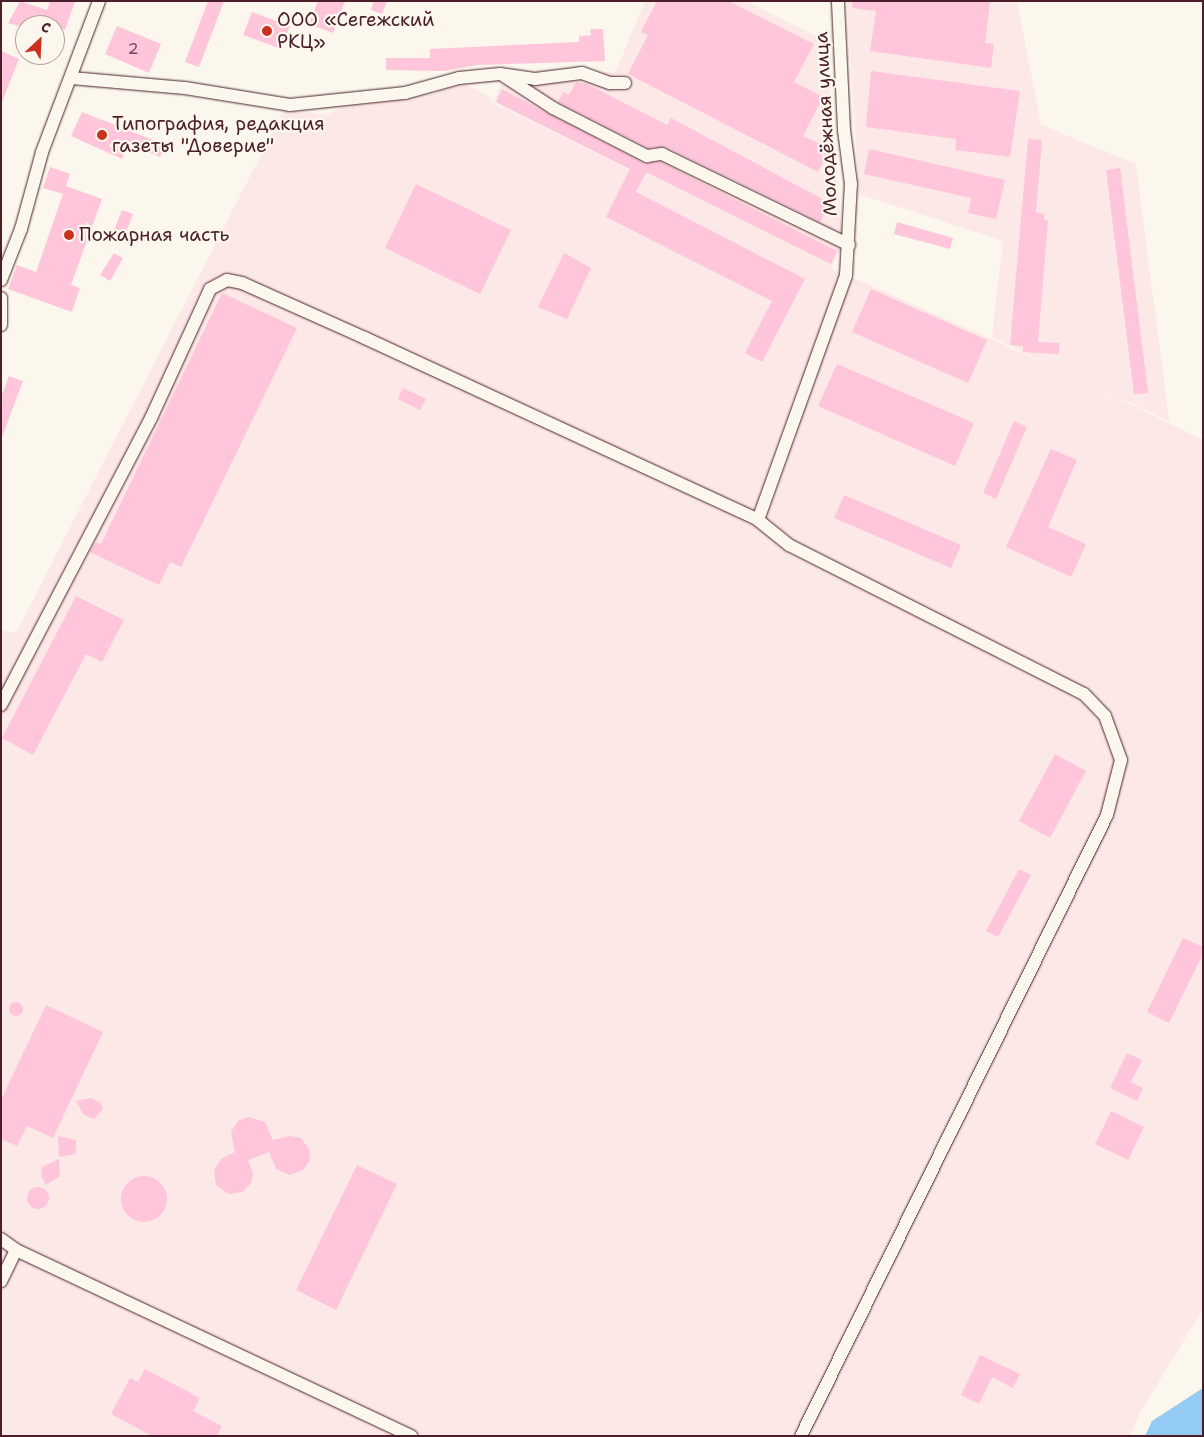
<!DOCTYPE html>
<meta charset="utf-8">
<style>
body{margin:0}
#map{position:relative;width:1204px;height:1437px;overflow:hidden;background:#fbf7ec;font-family:"Shantell Sans",sans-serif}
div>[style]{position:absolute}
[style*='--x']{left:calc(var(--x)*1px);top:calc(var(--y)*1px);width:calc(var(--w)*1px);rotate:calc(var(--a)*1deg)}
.built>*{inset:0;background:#fce8e7}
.water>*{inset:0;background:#94cbf2}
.building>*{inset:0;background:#fec5db}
.round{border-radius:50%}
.roads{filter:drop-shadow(0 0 1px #4a1f2b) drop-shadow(0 0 1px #4a1f2b)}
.minor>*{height:12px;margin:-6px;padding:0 6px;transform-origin:6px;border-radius:6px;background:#fbf7ec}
.dots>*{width:14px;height:14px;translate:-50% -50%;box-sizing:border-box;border:2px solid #fbf7ec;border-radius:50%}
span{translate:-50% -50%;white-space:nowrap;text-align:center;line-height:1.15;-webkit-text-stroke:4.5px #fbf7ec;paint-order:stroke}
.number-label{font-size:16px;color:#774857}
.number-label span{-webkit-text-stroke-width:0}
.poi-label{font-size:19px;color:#4a1f2b}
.left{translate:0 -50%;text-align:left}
.street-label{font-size:19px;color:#4a1f2b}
.frame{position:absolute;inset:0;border:2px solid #4a1f2b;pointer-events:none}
.north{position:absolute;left:15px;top:15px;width:50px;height:50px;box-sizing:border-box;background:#fbf7ec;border:1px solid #b4a19f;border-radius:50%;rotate:25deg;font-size:14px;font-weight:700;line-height:20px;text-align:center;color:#4a1f2b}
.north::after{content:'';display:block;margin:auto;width:18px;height:22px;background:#c8321e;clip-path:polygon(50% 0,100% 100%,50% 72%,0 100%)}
</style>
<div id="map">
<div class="built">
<i style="clip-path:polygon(645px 1px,746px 1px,825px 41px,843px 243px,831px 268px,1054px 367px,992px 337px,1003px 241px,859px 194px,847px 1px,1017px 1px,1041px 125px,1136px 164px,1169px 421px,1081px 380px,1203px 440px,1203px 1309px,1141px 1411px,1130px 1436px,1px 1436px,1px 630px,16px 633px,284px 110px,328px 115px,340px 107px,431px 94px,464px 83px,492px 98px,491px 102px,682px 196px,493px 102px,501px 84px,616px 71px)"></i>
</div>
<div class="water">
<i style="clip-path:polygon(1203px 1388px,1203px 1436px,1145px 1436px,1152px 1421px)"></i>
</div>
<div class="building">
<i style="clip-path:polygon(20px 1px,47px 10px,50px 1px,75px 1px,65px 30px,55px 25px,25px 25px,25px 28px,8px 23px)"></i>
<i style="clip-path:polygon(208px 1px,224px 1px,199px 67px,185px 62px)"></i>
<i style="clip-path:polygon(318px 1px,345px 1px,333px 33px,309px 24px)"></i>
<i style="clip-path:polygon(374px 1px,387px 1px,382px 14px,371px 10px)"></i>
<i style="clip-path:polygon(657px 1px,728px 1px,814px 44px,794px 82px,823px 97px,803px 136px,830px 149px,818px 172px,628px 74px,648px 35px,641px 32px)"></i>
<i style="clip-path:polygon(853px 1px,990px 1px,985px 43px,994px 44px,991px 68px,870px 51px,876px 11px,852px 8px)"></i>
<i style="clip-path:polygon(252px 12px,290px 26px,281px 49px,243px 35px)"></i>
<i style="clip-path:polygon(117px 26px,161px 44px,149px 73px,105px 54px)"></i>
<i style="clip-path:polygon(590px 29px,603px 29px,605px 61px,477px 65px,444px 71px,386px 70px,386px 58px,430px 58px,430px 49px,579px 42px,579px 36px,591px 35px)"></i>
<i style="clip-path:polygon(1px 51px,19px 59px,2px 102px,1px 101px)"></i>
<i style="clip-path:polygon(871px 71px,1020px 91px,1010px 157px,955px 150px,956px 139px,866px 127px)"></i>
<i style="clip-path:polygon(576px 82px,587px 84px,667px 125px,671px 118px,830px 203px,820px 222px,666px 147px,648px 148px,558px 102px,563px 92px,569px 95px)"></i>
<i style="clip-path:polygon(502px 89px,643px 163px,661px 162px,837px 251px,831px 264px,646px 172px,636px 192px,805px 279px,762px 362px,745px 353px,772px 301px,606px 217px,630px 169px,496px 102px)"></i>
<i style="clip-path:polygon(82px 112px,166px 145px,160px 157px,129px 143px,122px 159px,71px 136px)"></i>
<i style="clip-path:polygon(1028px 139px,1042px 140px,1036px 212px,1044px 214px,1044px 220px,1048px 221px,1038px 342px,1059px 343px,1059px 354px,1023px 352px,1023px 346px,1010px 345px)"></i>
<i style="clip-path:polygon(869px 149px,1005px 180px,996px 219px,968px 213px,971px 198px,864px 174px)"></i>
<i style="clip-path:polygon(50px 167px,70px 174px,66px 186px,102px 199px,71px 285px,80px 288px,72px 312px,8px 289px,17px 265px,36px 272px,63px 194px,43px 188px)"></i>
<i style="clip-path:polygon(1120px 168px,1148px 393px,1134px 394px,1106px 170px)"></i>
<i style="clip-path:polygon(416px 184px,511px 230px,480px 294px,385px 248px)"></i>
<i style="clip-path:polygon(122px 210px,133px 214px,125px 235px,114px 230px)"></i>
<i style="clip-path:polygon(897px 222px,953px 238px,950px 249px,894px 234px)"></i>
<i style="clip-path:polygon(114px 253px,123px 258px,110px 281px,100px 275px)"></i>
<i style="clip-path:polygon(564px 253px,591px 268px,567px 319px,538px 307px)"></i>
<i style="clip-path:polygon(871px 289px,987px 340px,968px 383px,852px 332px)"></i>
<i style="clip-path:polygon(222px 293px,297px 328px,181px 567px,170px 562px,159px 585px,90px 552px,96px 542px,101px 544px)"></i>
<i style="clip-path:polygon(837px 364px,974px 423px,955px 466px,818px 406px)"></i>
<i style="clip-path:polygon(9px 376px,23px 381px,2px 437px,1px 397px)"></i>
<i style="clip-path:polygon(403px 388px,426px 399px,420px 410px,398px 399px)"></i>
<i style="clip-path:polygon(1014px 421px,1027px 427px,996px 499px,983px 493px)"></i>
<i style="clip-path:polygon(1051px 449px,1077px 460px,1048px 527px,1086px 544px,1071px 577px,1006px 547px)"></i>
<i style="clip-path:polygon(844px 495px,961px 545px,951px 568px,834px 518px)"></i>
<i style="clip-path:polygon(76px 596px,124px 620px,102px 662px,86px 654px,33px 755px,2px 738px)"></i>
<i style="clip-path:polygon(1055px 754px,1086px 771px,1050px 838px,1019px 821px)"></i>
<i style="clip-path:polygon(1019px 869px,1031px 875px,998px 937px,986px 931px)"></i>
<i style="clip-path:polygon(1183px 938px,1203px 947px,1203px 954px,1169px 1023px,1147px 1012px)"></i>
<i class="round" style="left:9px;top:1002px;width:14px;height:14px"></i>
<i style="clip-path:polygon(46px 1005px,103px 1032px,53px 1138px,27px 1126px,17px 1146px,1px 1139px,1px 1100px)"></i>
<i style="clip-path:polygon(1127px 1053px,1142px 1060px,1131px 1082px,1143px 1088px,1137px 1101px,1110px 1088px)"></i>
<i style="clip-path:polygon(91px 1098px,100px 1102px,103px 1109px,94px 1119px,84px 1115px,76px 1101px)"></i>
<i style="clip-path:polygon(1111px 1111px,1144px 1127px,1128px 1160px,1095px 1144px)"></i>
<i style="clip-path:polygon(248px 1117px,265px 1122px,273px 1140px,290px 1136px,301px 1138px,309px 1149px,310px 1160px,303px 1170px,290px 1175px,276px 1169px,269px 1152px,248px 1160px,253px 1173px,251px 1183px,242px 1192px,229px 1194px,216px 1185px,214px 1170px,221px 1159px,235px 1152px,231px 1132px,238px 1121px)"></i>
<i style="clip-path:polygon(58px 1136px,76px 1140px,76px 1154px,59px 1157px)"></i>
<i style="clip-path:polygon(59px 1159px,60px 1176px,46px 1185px,41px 1176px,42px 1167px)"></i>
<i style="clip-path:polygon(357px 1165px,397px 1184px,336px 1310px,296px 1290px)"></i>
<i class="round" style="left:121px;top:1176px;width:46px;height:46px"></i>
<i class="round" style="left:27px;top:1187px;width:22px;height:22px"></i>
<i style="clip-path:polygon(980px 1355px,1020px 1374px,1013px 1388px,992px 1377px,979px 1404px,961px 1395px)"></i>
<i style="clip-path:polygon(145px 1369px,200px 1398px,193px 1411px,222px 1426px,217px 1436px,152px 1436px,111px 1414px,130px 1378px,138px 1382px)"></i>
</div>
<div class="roads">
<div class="minor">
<i style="--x:504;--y:76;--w:59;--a:33.1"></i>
<i style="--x:553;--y:108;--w:106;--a:27.1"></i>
<i style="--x:647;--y:156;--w:15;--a:-8"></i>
<i style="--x:662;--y:154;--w:208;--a:25.9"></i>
<i style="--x:71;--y:78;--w:114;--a:5"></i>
<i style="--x:185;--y:88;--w:106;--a:9.2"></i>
<i style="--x:290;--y:105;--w:116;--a:-6"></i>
<i style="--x:405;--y:93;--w:56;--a:-15.5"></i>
<i style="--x:459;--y:78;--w:41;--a:-5.6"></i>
<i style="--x:500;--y:74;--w:35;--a:8"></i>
<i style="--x:535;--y:79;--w:47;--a:-7.3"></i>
<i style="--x:582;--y:73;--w:30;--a:20"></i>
<i style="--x:610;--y:83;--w:15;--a:0"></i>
<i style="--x:1;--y:280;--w:55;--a:-68.6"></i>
<i style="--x:21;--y:229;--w:80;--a:-74.7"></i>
<i style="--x:42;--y:152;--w:161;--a:-69.3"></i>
<i style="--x:1;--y:298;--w:27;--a:90"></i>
<i style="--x:758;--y:520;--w:260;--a:-70.2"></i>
<i style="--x:846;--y:275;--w:91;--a:-86.9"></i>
<i style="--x:851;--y:184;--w:54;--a:-97.4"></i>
<i style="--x:844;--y:130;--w:129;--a:-92.7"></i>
<i style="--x:1;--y:705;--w:324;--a:-62.4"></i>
<i style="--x:151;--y:418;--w:142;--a:-65.4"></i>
<i style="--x:210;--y:289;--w:19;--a:-28"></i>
<i style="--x:227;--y:280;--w:15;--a:11"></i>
<i style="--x:242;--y:283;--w:135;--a:24.1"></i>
<i style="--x:365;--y:338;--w:433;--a:24.8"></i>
<i style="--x:758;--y:520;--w:40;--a:39"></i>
<i style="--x:789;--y:545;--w:330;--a:26.8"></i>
<i style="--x:1084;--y:694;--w:30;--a:46"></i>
<i style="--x:1105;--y:716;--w:47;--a:70"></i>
<i style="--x:1121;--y:760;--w:57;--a:104.3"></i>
<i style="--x:1107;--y:815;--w:692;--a:116.23"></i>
<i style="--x:1;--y:1239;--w:19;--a:36"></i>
<i style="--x:16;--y:1250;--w:437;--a:25.2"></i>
<i style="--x:1;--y:1281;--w:34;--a:-64"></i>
</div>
</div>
<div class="dots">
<i style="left:267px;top:31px;background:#c8321e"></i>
<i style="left:102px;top:135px;background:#c8321e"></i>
<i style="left:69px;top:235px;background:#c8321e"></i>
</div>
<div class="number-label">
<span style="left:133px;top:49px">2</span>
</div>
<div class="poi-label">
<span class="left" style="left:277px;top:31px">ООО «Сегежский<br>РКЦ»</span>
<span class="left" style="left:112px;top:135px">Типография, редакция<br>газеты "Доверие"</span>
<span class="left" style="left:79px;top:235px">Пожарная часть</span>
</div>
<div class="street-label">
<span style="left:826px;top:124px;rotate:-93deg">Молодёжная улица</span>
</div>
<div class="frame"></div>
<div class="north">С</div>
</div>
